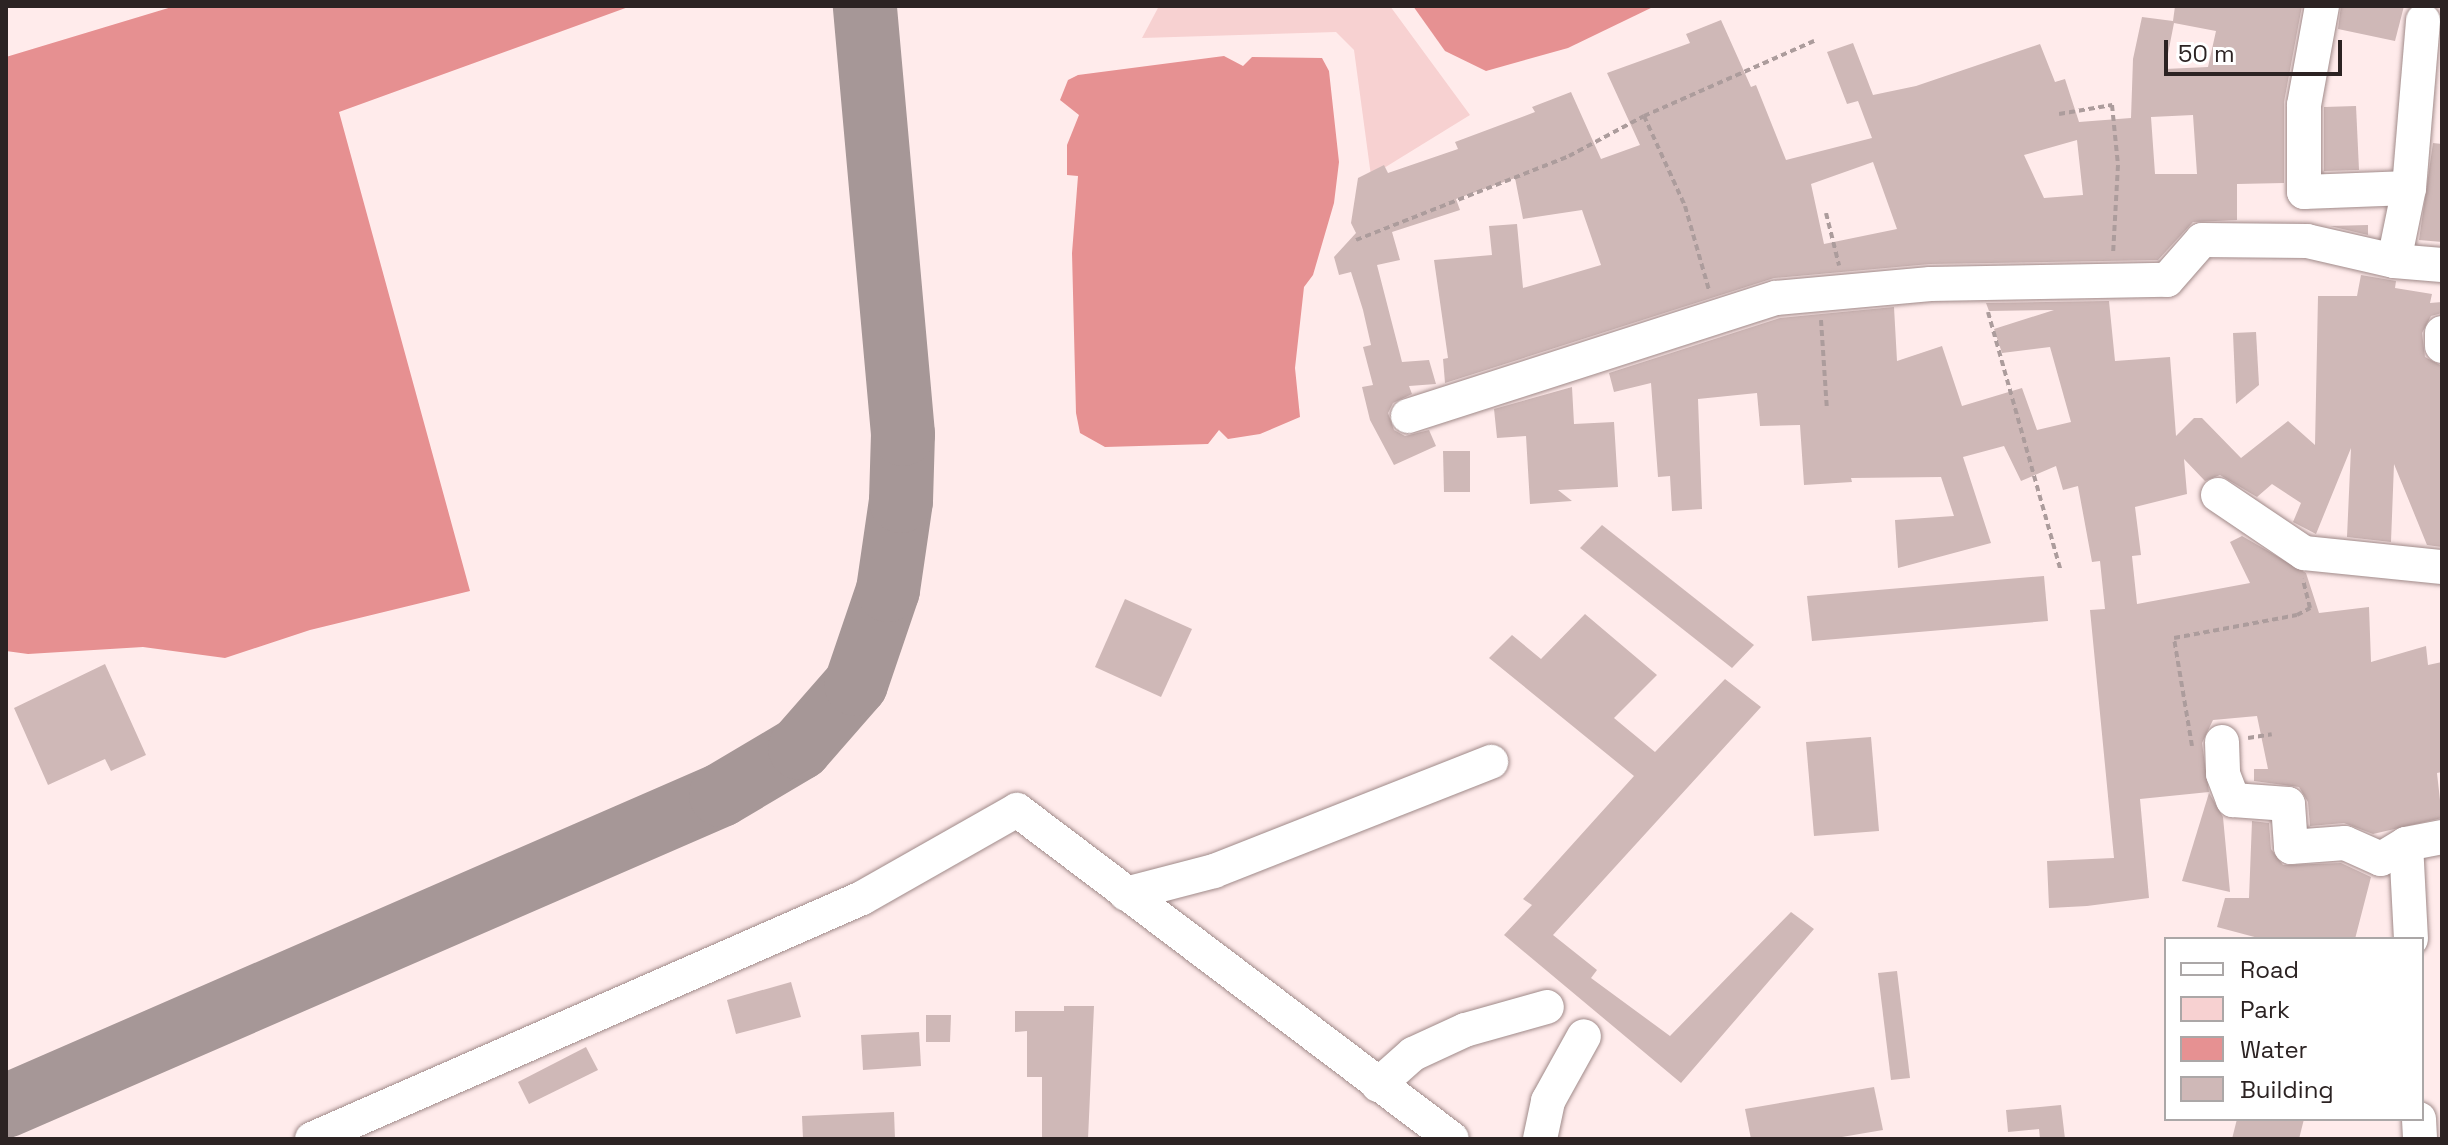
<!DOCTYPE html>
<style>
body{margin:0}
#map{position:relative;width:2448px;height:1145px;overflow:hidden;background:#ffebeb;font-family:"Space Grotesk",sans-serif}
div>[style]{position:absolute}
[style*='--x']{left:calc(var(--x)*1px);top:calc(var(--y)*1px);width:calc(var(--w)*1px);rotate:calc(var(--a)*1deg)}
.green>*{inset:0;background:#f7d1d1}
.forest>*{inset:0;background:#e69091}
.water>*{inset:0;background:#e69192}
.taxiway>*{height:64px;margin:-32px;padding:0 32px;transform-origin:32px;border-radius:32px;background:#a69797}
.building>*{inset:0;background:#cfb8b7}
.path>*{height:4px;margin-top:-2px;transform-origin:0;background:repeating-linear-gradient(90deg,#ac9c9c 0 6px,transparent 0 10px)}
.roads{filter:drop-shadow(0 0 2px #a08a89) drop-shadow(0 0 2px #a08a89)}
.minor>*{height:34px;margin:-17px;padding:0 17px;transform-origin:17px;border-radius:17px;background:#fff}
span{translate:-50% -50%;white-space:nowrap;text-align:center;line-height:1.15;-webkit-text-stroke:8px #fff;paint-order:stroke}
.frame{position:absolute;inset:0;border:8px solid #2c2323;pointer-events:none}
.legend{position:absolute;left:2164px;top:937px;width:260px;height:184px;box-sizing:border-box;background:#fff;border:2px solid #aba7a7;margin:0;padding:10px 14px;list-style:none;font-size:24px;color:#2c2323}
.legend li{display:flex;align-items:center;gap:16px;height:40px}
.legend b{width:40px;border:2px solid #aba7a7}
.scale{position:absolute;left:2164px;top:40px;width:178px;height:36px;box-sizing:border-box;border:4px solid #2c2323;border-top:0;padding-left:10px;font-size:24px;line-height:28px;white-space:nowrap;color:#2c2323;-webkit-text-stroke:6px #fff;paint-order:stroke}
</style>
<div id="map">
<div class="green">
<i style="clip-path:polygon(1159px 6px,1390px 6px,1470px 115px,1371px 176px,1354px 50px,1336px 32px,1142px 38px)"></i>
</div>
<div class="forest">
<i style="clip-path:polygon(175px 6px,631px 6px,339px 112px,470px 591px,310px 630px,225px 658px,143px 647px,28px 654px,6px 651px,6px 57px)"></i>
</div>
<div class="water">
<i style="clip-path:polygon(1413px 6px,1655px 6px,1568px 48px,1486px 71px,1445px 51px)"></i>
<i style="clip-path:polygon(1224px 56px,1243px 66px,1252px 57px,1322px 58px,1329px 71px,1339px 162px,1334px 203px,1313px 275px,1304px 287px,1295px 368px,1300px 417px,1260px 434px,1228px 439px,1219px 430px,1208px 444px,1105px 447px,1080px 433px,1076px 413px,1072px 253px,1078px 176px,1067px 175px,1067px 145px,1079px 115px,1060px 100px,1068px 80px,1078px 75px)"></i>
</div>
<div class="taxiway">
<i style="--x:6;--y:1106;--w:780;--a:-23.51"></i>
<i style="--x:721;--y:795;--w:92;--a:-30.7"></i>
<i style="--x:800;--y:748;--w:85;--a:-48.8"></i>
<i style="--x:856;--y:684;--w:99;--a:-71.2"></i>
<i style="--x:888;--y:590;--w:90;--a:-81.7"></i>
<i style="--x:901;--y:501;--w:67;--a:-88.3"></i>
<i style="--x:903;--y:434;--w:430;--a:-95.1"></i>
</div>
<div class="building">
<i style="clip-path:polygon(evenodd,2175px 6px,2302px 6px,2284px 102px,2284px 183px,2237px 184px,2237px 220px,2193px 222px,2158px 260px,1930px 264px,1774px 278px,1445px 383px,1443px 359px,1448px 358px,1434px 260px,1492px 255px,1489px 226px,1517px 224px,1523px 288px,1601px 265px,1582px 210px,1523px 219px,1515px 178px,1456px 199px,1460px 210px,1392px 232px,1400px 260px,1377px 265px,1402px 362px,1429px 360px,1436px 384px,1409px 386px,1412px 394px,1393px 403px,1388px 413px,1394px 430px,1405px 436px,1429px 430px,1436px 446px,1394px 465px,1370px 420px,1362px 387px,1373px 385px,1363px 347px,1371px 345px,1363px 310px,1351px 272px,1339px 275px,1334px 257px,1356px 233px,1351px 223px,1358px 178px,1384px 165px,1388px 173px,1458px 149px,1455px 142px,1535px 112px,1532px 107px,1571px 92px,1601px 159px,1640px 145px,1607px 73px,1690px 43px,1686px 34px,1721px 20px,1751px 87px,1756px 85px,1786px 160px,1872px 138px,1858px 101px,1847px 104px,1827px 52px,1853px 43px,1873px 95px,1916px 86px,2040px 44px,2055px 82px,2065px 79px,2079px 122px,2131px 118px,2133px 59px,2142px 17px,2173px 21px,2175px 6px,2174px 23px,2216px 31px,2208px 67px,2165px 69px,2174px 23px,2175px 6px,2193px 115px,2197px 174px,2155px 174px,2151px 117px,2193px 115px,2175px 6px,2077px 140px,2083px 195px,2044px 198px,2024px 155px,2077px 140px,2175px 6px,1873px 162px,1897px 229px,1824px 244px,1811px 184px,1873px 162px)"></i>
<i style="clip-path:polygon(2341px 6px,2404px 6px,2395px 41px,2338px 29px)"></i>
<i style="clip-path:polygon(2356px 106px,2359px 170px,2324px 171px,2324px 107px)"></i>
<i style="clip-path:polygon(2433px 143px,2442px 144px,2442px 242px,2419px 240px)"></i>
<i style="clip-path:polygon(2368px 225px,2368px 235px,2330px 226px)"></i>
<i style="clip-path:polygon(2361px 275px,2396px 281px,2395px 288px,2432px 294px,2430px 303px,2442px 302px,2442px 313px,2431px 316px,2422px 333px,2425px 357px,2442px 366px,2442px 547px,2427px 545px,2394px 464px,2391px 542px,2347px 537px,2351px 448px,2316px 534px,2293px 522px,2301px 503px,2272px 484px,2257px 497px,2220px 475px,2205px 481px,2184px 459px,2187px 494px,2135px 507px,2141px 555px,2132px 556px,2137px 604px,2250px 583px,2230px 542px,2242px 536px,2306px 573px,2319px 613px,2369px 607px,2371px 662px,2426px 646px,2428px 665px,2442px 662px,2442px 772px,2437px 773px,2442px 818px,2373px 834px,2344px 823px,2310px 826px,2308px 802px,2299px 787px,2254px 781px,2254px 769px,2268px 769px,2257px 716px,2213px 720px,2202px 743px,2209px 792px,2140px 799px,2149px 898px,2087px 906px,2049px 908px,2047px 861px,2114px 858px,2090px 610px,2105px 609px,2100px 561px,2092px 562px,2078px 486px,2063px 490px,2056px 466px,2021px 481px,2004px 446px,1963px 457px,1991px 543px,1898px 568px,1895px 520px,1954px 516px,1941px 477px,1851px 478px,1852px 482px,1804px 485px,1800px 425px,1760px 426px,1757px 393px,1698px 399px,1702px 509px,1672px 511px,1670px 476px,1658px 477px,1651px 383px,1614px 392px,1609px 373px,1780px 318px,1894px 307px,1897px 361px,1942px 346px,1962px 406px,2022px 388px,2037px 430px,2071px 422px,2050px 347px,2002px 353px,1994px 329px,2054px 310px,1989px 311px,1986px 303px,2109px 301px,2115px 361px,2170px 357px,2176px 436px,2194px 418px,2202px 418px,2241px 458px,2288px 421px,2315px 445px,2318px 296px,2357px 296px)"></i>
<i style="clip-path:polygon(2256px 332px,2259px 385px,2236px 404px,2233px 333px)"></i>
<i style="clip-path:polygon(1572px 387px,1574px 424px,1614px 422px,1618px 487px,1558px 490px,1572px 501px,1530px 504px,1526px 436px,1497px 438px,1494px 409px)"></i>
<i style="clip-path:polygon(1443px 451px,1470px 451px,1470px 492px,1444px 492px)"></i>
<i style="clip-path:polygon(1602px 525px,1754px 645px,1732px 668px,1580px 548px)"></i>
<i style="clip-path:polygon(2044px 576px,2048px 621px,1812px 641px,1807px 596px)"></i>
<i style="clip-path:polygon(1125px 599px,1192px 629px,1161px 697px,1095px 667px)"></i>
<i style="clip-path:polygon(1585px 614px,1657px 675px,1614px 718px,1655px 752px,1725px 679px,1761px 707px,1553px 935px,1597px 970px,1591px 978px,1670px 1036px,1791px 912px,1814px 929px,1681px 1083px,1504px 935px,1532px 905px,1523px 899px,1634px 776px,1489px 658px,1512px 635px,1541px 659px)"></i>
<i style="clip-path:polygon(105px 664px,146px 755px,111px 771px,105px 759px,48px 785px,14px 708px)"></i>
<i style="clip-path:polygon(1871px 737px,1879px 831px,1814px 836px,1806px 742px)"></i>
<i style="clip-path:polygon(2209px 793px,2223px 817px,2230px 892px,2182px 881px)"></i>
<i style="clip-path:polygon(2252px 821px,2269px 823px,2271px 849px,2283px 865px,2341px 863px,2371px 877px,2355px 939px,2262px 939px,2217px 927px,2225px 898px,2249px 898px)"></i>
<i style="clip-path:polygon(1897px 971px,1910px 1078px,1891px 1080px,1878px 973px)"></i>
<i style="clip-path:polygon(791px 982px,801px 1017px,736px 1034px,727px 1000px)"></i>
<i style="clip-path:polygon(1064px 1006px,1094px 1006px,1088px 1139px,1042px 1139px,1042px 1077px,1027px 1077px,1027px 1031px,1015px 1032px,1015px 1011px,1064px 1011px)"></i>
<i style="clip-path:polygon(926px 1015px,951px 1015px,950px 1042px,926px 1042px)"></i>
<i style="clip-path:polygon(919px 1032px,921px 1066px,863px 1070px,861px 1035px)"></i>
<i style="clip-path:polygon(586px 1047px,598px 1070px,529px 1104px,518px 1082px)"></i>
<i style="clip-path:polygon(1874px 1087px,1883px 1130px,1830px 1139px,1751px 1139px,1745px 1109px)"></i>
<i style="clip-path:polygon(2061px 1105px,2065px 1139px,2040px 1139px,2039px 1129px,2008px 1132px,2006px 1110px)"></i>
<i style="clip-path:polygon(894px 1112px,895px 1139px,803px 1139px,802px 1116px)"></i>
<i style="clip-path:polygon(2237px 1119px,2304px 1119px,2299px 1139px,2232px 1139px)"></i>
</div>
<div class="path">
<i style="--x:2059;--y:114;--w:54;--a:-9.6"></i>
<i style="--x:2112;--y:105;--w:60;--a:84.3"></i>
<i style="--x:2118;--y:165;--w:90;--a:93.2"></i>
<i style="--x:1644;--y:116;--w:99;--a:65.5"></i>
<i style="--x:1685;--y:206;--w:87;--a:74.1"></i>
<i style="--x:1826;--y:213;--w:54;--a:76"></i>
<i style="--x:1356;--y:240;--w:229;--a:-21.5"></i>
<i style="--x:1569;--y:156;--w:85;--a:-28.1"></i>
<i style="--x:1644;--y:116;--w:186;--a:-23.8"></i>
<i style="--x:1988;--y:312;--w:267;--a:74.3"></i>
<i style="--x:1821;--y:320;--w:90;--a:86.2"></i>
<i style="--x:2248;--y:738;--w:24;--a:-9"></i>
<i style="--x:2192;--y:746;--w:109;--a:-99.5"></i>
<i style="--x:2174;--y:638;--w:125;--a:-10.6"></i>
<i style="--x:2297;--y:615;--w:15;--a:-28"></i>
<i style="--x:2310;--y:608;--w:30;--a:-104"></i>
</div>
<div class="roads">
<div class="minor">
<i style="--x:2322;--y:6;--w:101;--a:100.3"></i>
<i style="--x:2304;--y:105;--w:87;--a:90"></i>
<i style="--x:2304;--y:192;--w:105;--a:-2.2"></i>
<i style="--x:2394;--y:261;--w:75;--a:-78.4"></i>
<i style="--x:2409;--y:188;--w:168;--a:-85.2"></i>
<i style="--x:2442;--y:333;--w:13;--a:90"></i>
<i style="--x:1408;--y:416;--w:386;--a:-17.8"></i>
<i style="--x:1776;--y:298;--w:155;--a:-5.2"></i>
<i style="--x:1930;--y:284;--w:237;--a:-1"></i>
<i style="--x:2167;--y:280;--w:53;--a:-48.8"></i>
<i style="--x:2202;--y:240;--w:105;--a:0.5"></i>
<i style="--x:2307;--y:241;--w:89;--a:12.9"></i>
<i style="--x:2394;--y:261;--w:48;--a:4.8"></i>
<i style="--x:2218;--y:495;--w:104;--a:34"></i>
<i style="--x:2304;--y:553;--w:139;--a:5.8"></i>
<i style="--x:2222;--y:742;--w:32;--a:88"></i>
<i style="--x:2223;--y:774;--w:28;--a:69"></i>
<i style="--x:2233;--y:800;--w:55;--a:4.2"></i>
<i style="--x:2288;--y:804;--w:43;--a:86"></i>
<i style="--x:2291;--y:847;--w:54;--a:-4.2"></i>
<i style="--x:2345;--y:843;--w:39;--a:24"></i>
<i style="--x:2381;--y:859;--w:29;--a:-31"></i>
<i style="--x:2406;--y:844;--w:37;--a:-11"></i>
<i style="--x:2406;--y:844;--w:95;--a:87"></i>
<i style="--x:1126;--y:894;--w:91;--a:-14.6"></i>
<i style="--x:1214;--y:871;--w:298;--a:-21.5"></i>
<i style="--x:1378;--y:1085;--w:47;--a:-41.5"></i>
<i style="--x:1413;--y:1054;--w:57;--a:-24.8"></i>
<i style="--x:1465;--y:1030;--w:85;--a:-15.7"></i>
<i style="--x:2419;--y:1119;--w:20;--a:87"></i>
<i style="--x:312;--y:1139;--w:600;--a:-23.66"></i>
<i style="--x:862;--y:898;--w:178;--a:-29.6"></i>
<i style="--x:1017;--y:810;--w:545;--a:37.1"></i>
<i style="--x:1540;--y:1139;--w:39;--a:-78"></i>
<i style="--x:1548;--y:1101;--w:74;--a:-61"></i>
</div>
</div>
<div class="frame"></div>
<ul class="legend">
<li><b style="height:10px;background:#fff"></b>Road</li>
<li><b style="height:22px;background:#f7d1d1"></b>Park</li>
<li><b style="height:22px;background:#e69192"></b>Water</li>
<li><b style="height:22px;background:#cfb8b7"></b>Building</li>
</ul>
<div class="scale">50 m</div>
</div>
